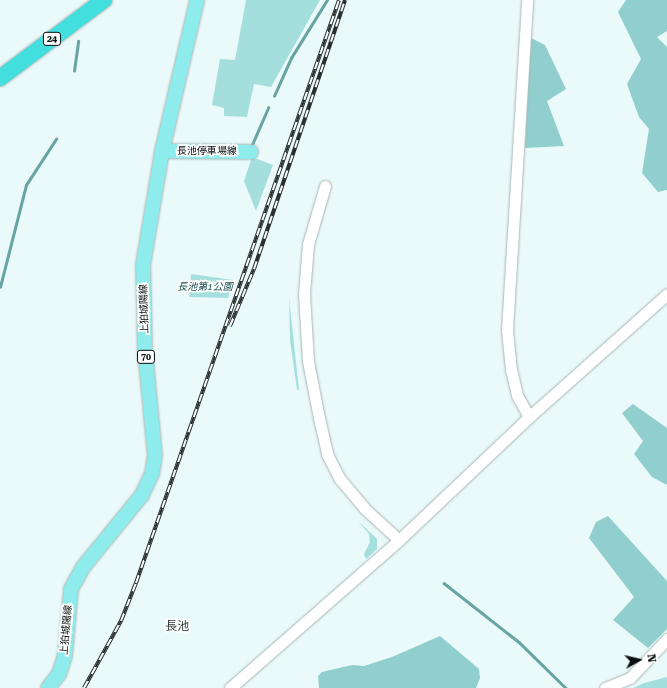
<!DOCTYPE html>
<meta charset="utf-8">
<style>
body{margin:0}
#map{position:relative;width:667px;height:688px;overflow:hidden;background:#eaf9f9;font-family:"Roboto Serif","Noto Sans JP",serif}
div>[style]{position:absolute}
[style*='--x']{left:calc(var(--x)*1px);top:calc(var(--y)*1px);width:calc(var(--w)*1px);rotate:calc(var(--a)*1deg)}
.green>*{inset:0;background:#a4dfde}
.forest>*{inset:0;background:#91cfce}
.stream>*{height:2.5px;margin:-1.25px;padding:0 1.25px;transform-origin:1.25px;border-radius:1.25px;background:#67a4a3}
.roads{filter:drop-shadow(0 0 1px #a7b6b5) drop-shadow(0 0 1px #a7b6b5)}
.minor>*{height:11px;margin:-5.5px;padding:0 5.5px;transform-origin:5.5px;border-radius:5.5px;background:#fff}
.major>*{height:14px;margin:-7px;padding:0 7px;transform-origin:7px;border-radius:7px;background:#8eecec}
.highway>*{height:16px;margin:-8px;padding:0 8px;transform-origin:8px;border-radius:8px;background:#43dfdf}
.rail>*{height:4px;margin-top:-2px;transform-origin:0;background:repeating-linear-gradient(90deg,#fff 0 8px,#2a3030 0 16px);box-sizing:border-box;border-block:1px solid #2a3030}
span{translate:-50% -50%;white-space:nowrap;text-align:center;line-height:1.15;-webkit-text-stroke:3.5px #fff;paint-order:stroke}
.shield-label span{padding:1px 3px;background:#fff;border:1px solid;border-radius:3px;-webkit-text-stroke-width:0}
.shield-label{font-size:9px;color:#080d0d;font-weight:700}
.street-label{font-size:10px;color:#080d0d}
.park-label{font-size:10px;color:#174d4d;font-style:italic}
.quarter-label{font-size:12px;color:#2a3636}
.north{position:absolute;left:619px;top:640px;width:40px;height:40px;-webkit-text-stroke:3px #fff;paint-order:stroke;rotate:82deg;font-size:11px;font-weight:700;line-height:16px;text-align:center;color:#080d0d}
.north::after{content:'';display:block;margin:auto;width:14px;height:18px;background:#080d0d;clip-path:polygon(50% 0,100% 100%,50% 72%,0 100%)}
</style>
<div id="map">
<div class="green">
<i style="clip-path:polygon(246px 0,320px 0,271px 87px,254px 84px,247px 117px,224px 116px,224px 108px,212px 105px,220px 59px,235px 60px)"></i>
<i style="clip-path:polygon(252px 157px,273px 165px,256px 211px,244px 181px)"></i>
<i style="clip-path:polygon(191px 274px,233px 280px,228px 298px,189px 297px)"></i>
<i style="clip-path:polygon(289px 298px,299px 390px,297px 390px,290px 340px)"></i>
<i style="clip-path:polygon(358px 521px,377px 539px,377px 549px,366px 559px,364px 554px,370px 542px,369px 534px)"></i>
<i style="clip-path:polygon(667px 677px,667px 688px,633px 688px,644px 683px)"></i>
</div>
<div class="forest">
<i style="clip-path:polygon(626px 0,667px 0,667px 31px,657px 37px,667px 47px,667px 190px,658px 192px,642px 173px,649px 129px,639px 117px,627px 84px,641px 59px,618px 12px)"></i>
<i style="clip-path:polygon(531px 38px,545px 45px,566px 89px,547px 101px,564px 146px,525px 148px)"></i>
<i style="clip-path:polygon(633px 404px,667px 428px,667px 485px,652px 477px,634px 454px,643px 441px,622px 413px)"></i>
<i style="clip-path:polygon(608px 516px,667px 581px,667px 629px,648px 648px,613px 620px,634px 597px,589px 538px,596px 522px)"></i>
<i style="clip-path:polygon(440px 636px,479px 669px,480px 678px,476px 688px,319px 688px,318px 676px,322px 672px,352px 665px,364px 666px,392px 657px)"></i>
</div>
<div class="stream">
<i style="--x:74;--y:71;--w:30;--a:-82"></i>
<i style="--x:274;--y:96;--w:42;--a:-65.9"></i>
<i style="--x:291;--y:58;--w:68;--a:-58.2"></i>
<i style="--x:251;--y:147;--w:43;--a:-66.4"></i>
<i style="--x:0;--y:287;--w:105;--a:-75.7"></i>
<i style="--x:26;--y:185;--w:55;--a:-56.9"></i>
<i style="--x:444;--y:583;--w:95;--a:38.2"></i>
<i style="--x:519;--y:642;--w:66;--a:44.4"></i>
</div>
<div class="roads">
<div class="minor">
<i style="--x:325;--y:186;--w:60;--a:106.3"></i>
<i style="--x:308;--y:244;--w:50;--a:94.6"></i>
<i style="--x:304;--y:294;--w:67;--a:86.6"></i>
<i style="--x:308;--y:361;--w:58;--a:79.1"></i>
<i style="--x:319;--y:418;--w:37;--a:77"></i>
<i style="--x:327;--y:454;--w:28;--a:63"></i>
<i style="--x:340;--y:479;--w:38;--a:50"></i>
<i style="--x:364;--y:508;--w:47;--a:42.4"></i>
<i style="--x:529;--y:417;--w:185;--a:-41.7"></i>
<i style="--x:230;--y:688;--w:225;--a:-41.2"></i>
<i style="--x:399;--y:540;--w:179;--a:-43.4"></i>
<i style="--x:529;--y:417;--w:25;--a:-119"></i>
<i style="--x:517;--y:395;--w:26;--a:-103"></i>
<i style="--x:511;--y:370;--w:40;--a:-95.7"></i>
<i style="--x:507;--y:330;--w:331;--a:-86.5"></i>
<i style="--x:605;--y:688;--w:27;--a:-22"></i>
<i style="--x:630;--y:678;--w:54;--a:-46.5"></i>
</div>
<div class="major">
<i style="--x:162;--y:151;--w:89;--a:0.6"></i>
<i style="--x:48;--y:688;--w:18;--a:-52"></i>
<i style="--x:59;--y:674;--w:20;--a:-72"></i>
<i style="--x:65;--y:655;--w:66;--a:-84.8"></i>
<i style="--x:71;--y:589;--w:26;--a:-61"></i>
<i style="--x:84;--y:566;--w:92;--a:-50.8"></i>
<i style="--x:142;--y:495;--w:23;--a:-65"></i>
<i style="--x:152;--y:474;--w:18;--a:-81"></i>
<i style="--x:155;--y:456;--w:106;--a:-95.4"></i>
<i style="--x:145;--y:350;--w:85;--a:-91.3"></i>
<i style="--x:143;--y:265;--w:116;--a:-80.5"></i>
<i style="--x:162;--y:151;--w:155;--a:-76.9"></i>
</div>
<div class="highway">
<i style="--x:0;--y:78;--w:130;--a:-36.9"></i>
</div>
</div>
<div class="rail">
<i style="--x:230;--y:326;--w:62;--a:-67.2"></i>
<i style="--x:254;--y:269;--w:284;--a:-71.3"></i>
<i style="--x:84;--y:688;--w:77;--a:-61.1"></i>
<i style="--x:121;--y:621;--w:41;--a:-68.5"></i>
<i style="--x:136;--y:583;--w:617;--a:-70.8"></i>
</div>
<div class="shield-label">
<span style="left:52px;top:39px">24</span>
<span style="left:146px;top:357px">70</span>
</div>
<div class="street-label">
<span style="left:207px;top:151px">長池停車場線</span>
<span style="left:144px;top:309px;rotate:-92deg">上狛城陽線</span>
<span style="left:66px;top:630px;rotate:-85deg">上狛城陽線</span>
</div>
<div class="park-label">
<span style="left:205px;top:287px">長池第1公園</span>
</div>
<div class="quarter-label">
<span style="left:177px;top:627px">長池</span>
</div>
<div class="north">N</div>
</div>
